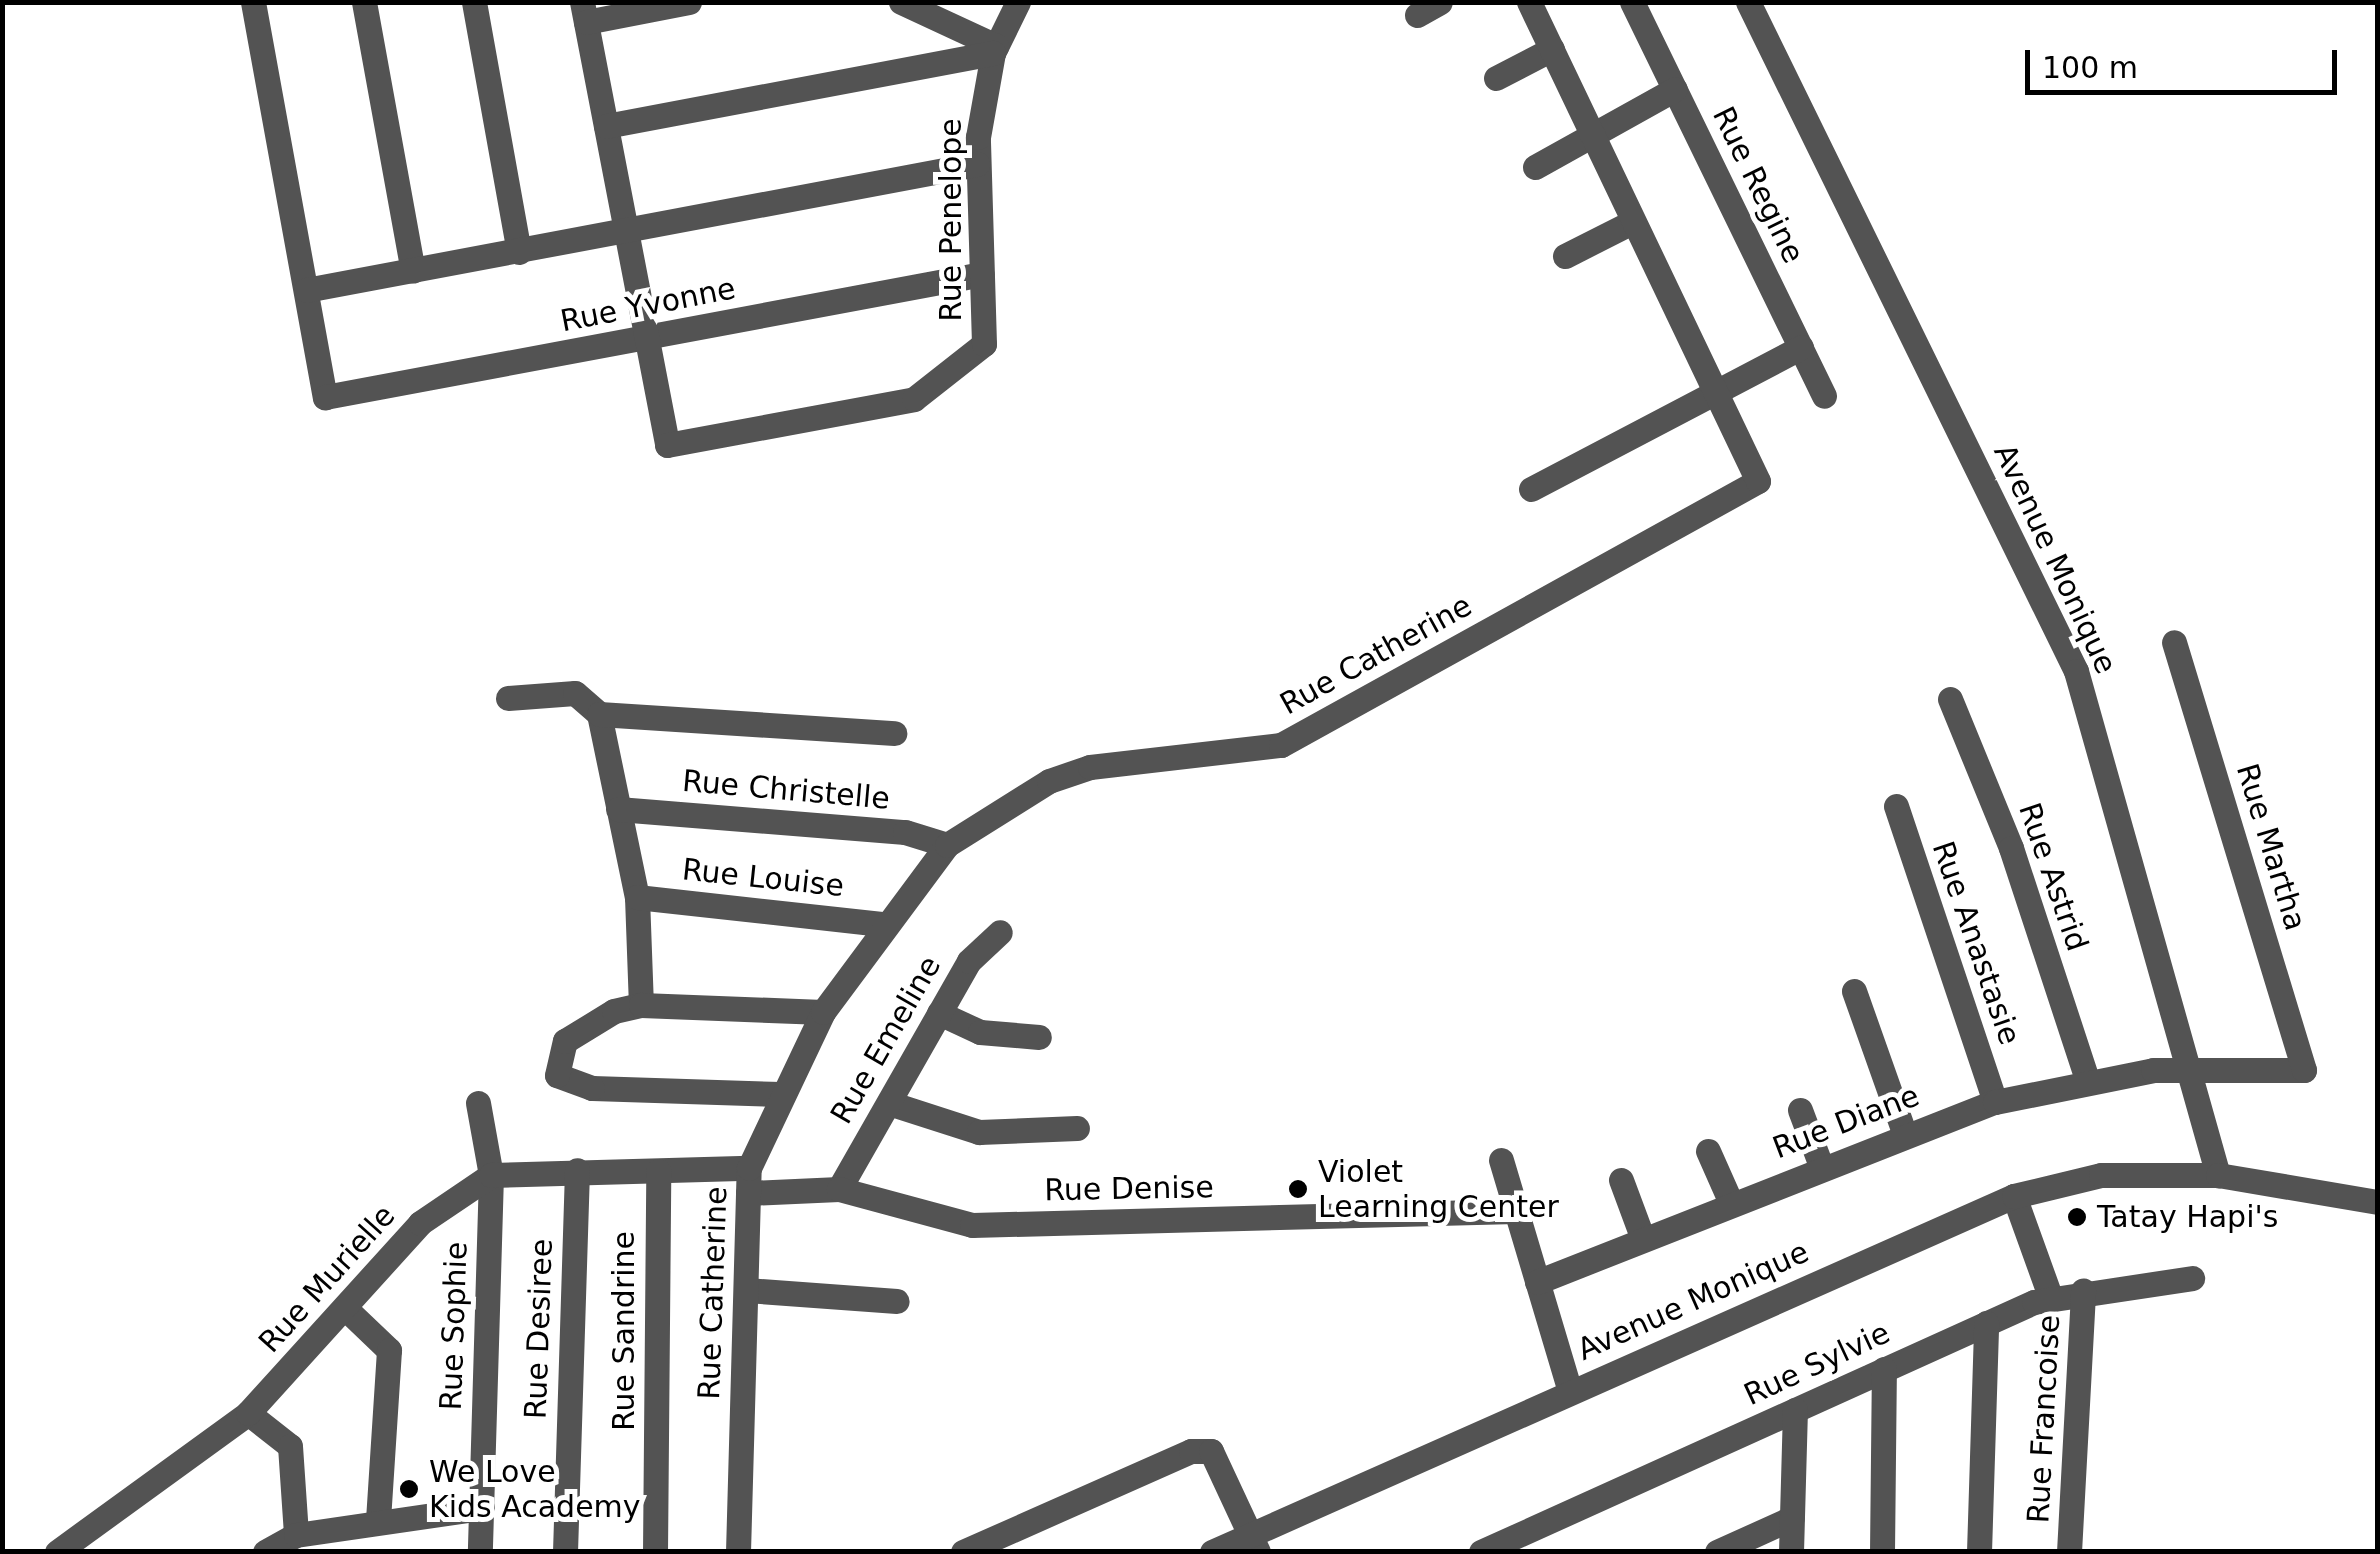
<!DOCTYPE html>
<style>
body{margin:0}
#map{position:relative;width:2380px;height:1554px;overflow:hidden;background:#fff;font-family:"DejaVu Sans",sans-serif}
div>[style]{position:absolute}
[style*='--x']{left:calc(var(--x)*1px);top:calc(var(--y)*1px);width:calc(var(--w)*1px);rotate:calc(var(--a)*1deg)}
.minor>*{height:25px;margin:-12.5px;padding:0 12.5px;transform-origin:12.5px;border-radius:12.5px;background:#535353}
.dots>*{width:28px;height:28px;translate:-50% -50%;box-sizing:border-box;border:5px solid #fff;border-radius:50%}
span{translate:-50% -50%;white-space:nowrap;text-align:center;line-height:1.15;-webkit-text-stroke:10px #fff;paint-order:stroke}
.street-label{font-size:30px;color:#000}
.poi-label{font-size:30px;color:#000}
.left{translate:0 -50%;text-align:left}
.frame{position:absolute;inset:0;border:5px solid #000;pointer-events:none}
.scale{position:absolute;left:2025px;top:50px;width:312px;height:45px;box-sizing:border-box;border:5px solid #000;border-top:0;padding-left:12px;font-size:30px;line-height:35px;white-space:nowrap;color:#000;-webkit-text-stroke:8px #fff;paint-order:stroke}
</style>
<div id="map">
<div class="minor">
<i style="--x:253;--y:2;--w:402;--a:79.7"></i>
<i style="--x:325;--y:397;--w:668;--a:-10.6"></i>
<i style="--x:364;--y:2;--w:273;--a:79.7"></i>
<i style="--x:474;--y:2;--w:254;--a:79.8"></i>
<i style="--x:582;--y:2;--w:451;--a:79.1"></i>
<i style="--x:667;--y:445;--w:251;--a:-10.5"></i>
<i style="--x:914;--y:399;--w:89;--a:-38.2"></i>
<i style="--x:984;--y:344;--w:207;--a:-91.7"></i>
<i style="--x:978;--y:137;--w:85;--a:-79.9"></i>
<i style="--x:993;--y:53;--w:57;--a:-63.9"></i>
<i style="--x:901;--y:2;--w:105;--a:24.9"></i>
<i style="--x:1632;--y:2;--w:438;--a:64"></i>
<i style="--x:1748;--y:2;--w:745;--a:63.88"></i>
<i style="--x:2076;--y:671;--w:524;--a:74.27"></i>
<i style="--x:1417;--y:15;--w:26;--a:-29"></i>
<i style="--x:586;--y:22;--w:105;--a:-11"></i>
<i style="--x:1496;--y:78;--w:63;--a:-27.4"></i>
<i style="--x:606;--y:126;--w:394;--a:-10.7"></i>
<i style="--x:1535;--y:167;--w:160;--a:-29.1"></i>
<i style="--x:1565;--y:256;--w:75;--a:-26.9"></i>
<i style="--x:306;--y:290;--w:683;--a:-10.64"></i>
<i style="--x:1531;--y:489;--w:305;--a:-27.7"></i>
<i style="--x:508;--y:698;--w:67;--a:-4.3"></i>
<i style="--x:575;--y:693;--w:32;--a:41"></i>
<i style="--x:1950;--y:699;--w:161;--a:67.7"></i>
<i style="--x:2011;--y:848;--w:243;--a:71.8"></i>
<i style="--x:599;--y:714;--w:187;--a:78.3"></i>
<i style="--x:637;--y:897;--w:108;--a:87.9"></i>
<i style="--x:599;--y:714;--w:296;--a:3.7"></i>
<i style="--x:1896;--y:806;--w:312;--a:71.5"></i>
<i style="--x:618;--y:809;--w:288;--a:4.6"></i>
<i style="--x:905;--y:832;--w:44;--a:17.2"></i>
<i style="--x:637;--y:897;--w:246;--a:6.3"></i>
<i style="--x:1854;--y:991;--w:150;--a:70.5"></i>
<i style="--x:939;--y:1013;--w:45;--a:24.9"></i>
<i style="--x:980;--y:1032;--w:59;--a:4.8"></i>
<i style="--x:780;--y:1094;--w:188;--a:-178.2"></i>
<i style="--x:592;--y:1088;--w:37;--a:-160"></i>
<i style="--x:557;--y:1075;--w:35;--a:-77"></i>
<i style="--x:565;--y:1041;--w:57;--a:-31.5"></i>
<i style="--x:614;--y:1011;--w:28;--a:-13"></i>
<i style="--x:641;--y:1005;--w:182;--a:2.2"></i>
<i style="--x:478;--y:1103;--w:73;--a:79.8"></i>
<i style="--x:491;--y:1175;--w:377;--a:91.7"></i>
<i style="--x:889;--y:1103;--w:95;--a:17.9"></i>
<i style="--x:979;--y:1132;--w:98;--a:-2.3"></i>
<i style="--x:1800;--y:1110;--w:60;--a:69.4"></i>
<i style="--x:1708;--y:1151;--w:57;--a:66.1"></i>
<i style="--x:1501;--y:1160;--w:242;--a:73.4"></i>
<i style="--x:1621;--y:1180;--w:63;--a:69.6"></i>
<i style="--x:839;--y:1189;--w:262;--a:-60.3"></i>
<i style="--x:969;--y:961;--w:42;--a:-43.1"></i>
<i style="--x:748;--y:1193;--w:91;--a:-2.5"></i>
<i style="--x:839;--y:1189;--w:138;--a:15.1"></i>
<i style="--x:972;--y:1225;--w:544;--a:-1.47"></i>
<i style="--x:2014;--y:1196;--w:106;--a:70.2"></i>
<i style="--x:1537;--y:1282;--w:492;--a:-21.5"></i>
<i style="--x:1995;--y:1102;--w:161;--a:-11.4"></i>
<i style="--x:2153;--y:1070;--w:151;--a:0"></i>
<i style="--x:2304;--y:1070;--w:447;--a:-106.9"></i>
<i style="--x:746;--y:1290;--w:151;--a:4.2"></i>
<i style="--x:345;--y:1308;--w:61;--a:43.7"></i>
<i style="--x:389;--y:1350;--w:172;--a:93.7"></i>
<i style="--x:248;--y:1413;--w:53;--a:38.2"></i>
<i style="--x:290;--y:1446;--w:89;--a:86.1"></i>
<i style="--x:57;--y:1552;--w:236;--a:-36"></i>
<i style="--x:248;--y:1413;--w:256;--a:-47.8"></i>
<i style="--x:420;--y:1223;--w:86;--a:-34.1"></i>
<i style="--x:491;--y:1175;--w:258;--a:-1.6"></i>
<i style="--x:265;--y:1552;--w:35;--a:-29"></i>
<i style="--x:296;--y:1535;--w:188;--a:-8.3"></i>
<i style="--x:565;--y:1552;--w:382;--a:-88.2"></i>
<i style="--x:655;--y:1552;--w:381;--a:-89.5"></i>
<i style="--x:738;--y:1552;--w:384;--a:-88.4"></i>
<i style="--x:749;--y:1168;--w:173;--a:-64.6"></i>
<i style="--x:823;--y:1012;--w:208;--a:-53.4"></i>
<i style="--x:947;--y:845;--w:120;--a:-32.1"></i>
<i style="--x:1049;--y:781;--w:43;--a:-18.9"></i>
<i style="--x:1090;--y:767;--w:192;--a:-6.6"></i>
<i style="--x:1281;--y:745;--w:545;--a:-28.96"></i>
<i style="--x:1758;--y:481;--w:531;--a:-115.55"></i>
<i style="--x:963;--y:1552;--w:249;--a:-23.9"></i>
<i style="--x:1191;--y:1451;--w:20;--a:0"></i>
<i style="--x:1211;--y:1451;--w:111;--a:65"></i>
<i style="--x:1212;--y:1552;--w:877;--a:-23.94"></i>
<i style="--x:2014;--y:1196;--w:89;--a:-13.6"></i>
<i style="--x:2101;--y:1175;--w:117;--a:0"></i>
<i style="--x:2218;--y:1175;--w:162;--a:9.6"></i>
<i style="--x:1481;--y:1552;--w:607;--a:-24.33"></i>
<i style="--x:2034;--y:1302;--w:160;--a:-8.6"></i>
<i style="--x:1717;--y:1552;--w:82;--a:-24.4"></i>
<i style="--x:1791;--y:1552;--w:142;--a:-88.4"></i>
<i style="--x:1882;--y:1552;--w:183;--a:-89.4"></i>
<i style="--x:1979;--y:1552;--w:229;--a:-88.2"></i>
<i style="--x:2069;--y:1552;--w:262;--a:-86.9"></i>
</div>
<div class="dots">
<i style="left:1298px;top:1189px;background:#000"></i>
<i style="left:2077px;top:1217px;background:#000"></i>
<i style="left:409px;top:1489px;background:#000"></i>
</div>
<div class="street-label">
<span style="left:1758px;top:185px;rotate:64deg">Rue Regine</span>
<span style="left:951px;top:220px;rotate:-90deg">Rue Penelope</span>
<span style="left:648px;top:305px;rotate:-11deg">Rue Yvonne</span>
<span style="left:2055px;top:559px;rotate:65deg">Avenue Monique</span>
<span style="left:1376px;top:655px;rotate:-29deg">Rue Catherine</span>
<span style="left:786px;top:790px;rotate:5deg">Rue Christelle</span>
<span style="left:2271px;top:847px;rotate:73deg">Rue Martha</span>
<span style="left:2053px;top:877px;rotate:71deg">Rue Astrid</span>
<span style="left:763px;top:878px;rotate:6deg">Rue Louise</span>
<span style="left:1976px;top:943px;rotate:71deg">Rue Anastasie</span>
<span style="left:886px;top:1040px;rotate:-60deg">Rue Emeline</span>
<span style="left:1846px;top:1122px;rotate:-21deg">Rue Diane</span>
<span style="left:1129px;top:1189px;rotate:-1deg">Rue Denise</span>
<span style="left:327px;top:1279px;rotate:-48deg">Rue Murielle</span>
<span style="left:713px;top:1293px;rotate:-88deg">Rue Catherine</span>
<span style="left:1693px;top:1301px;rotate:-24deg">Avenue Monique</span>
<span style="left:454px;top:1326px;rotate:-88deg">Rue Sophie</span>
<span style="left:539px;top:1329px;rotate:-88deg">Rue Desiree</span>
<span style="left:624px;top:1331px;rotate:-90deg">Rue Sandrine</span>
<span style="left:1817px;top:1364px;rotate:-25deg">Rue Sylvie</span>
<span style="left:2044px;top:1419px;rotate:-87deg">Rue Francoise</span>
</div>
<div class="poi-label">
<span class="left" style="left:1318px;top:1189px">Violet<br>Learning Center</span>
<span class="left" style="left:2097px;top:1217px">Tatay Hapi's</span>
<span class="left" style="left:429px;top:1489px">We Love<br>Kids Academy</span>
</div>
<div class="frame"></div>
<div class="scale">100 m</div>
</div>
